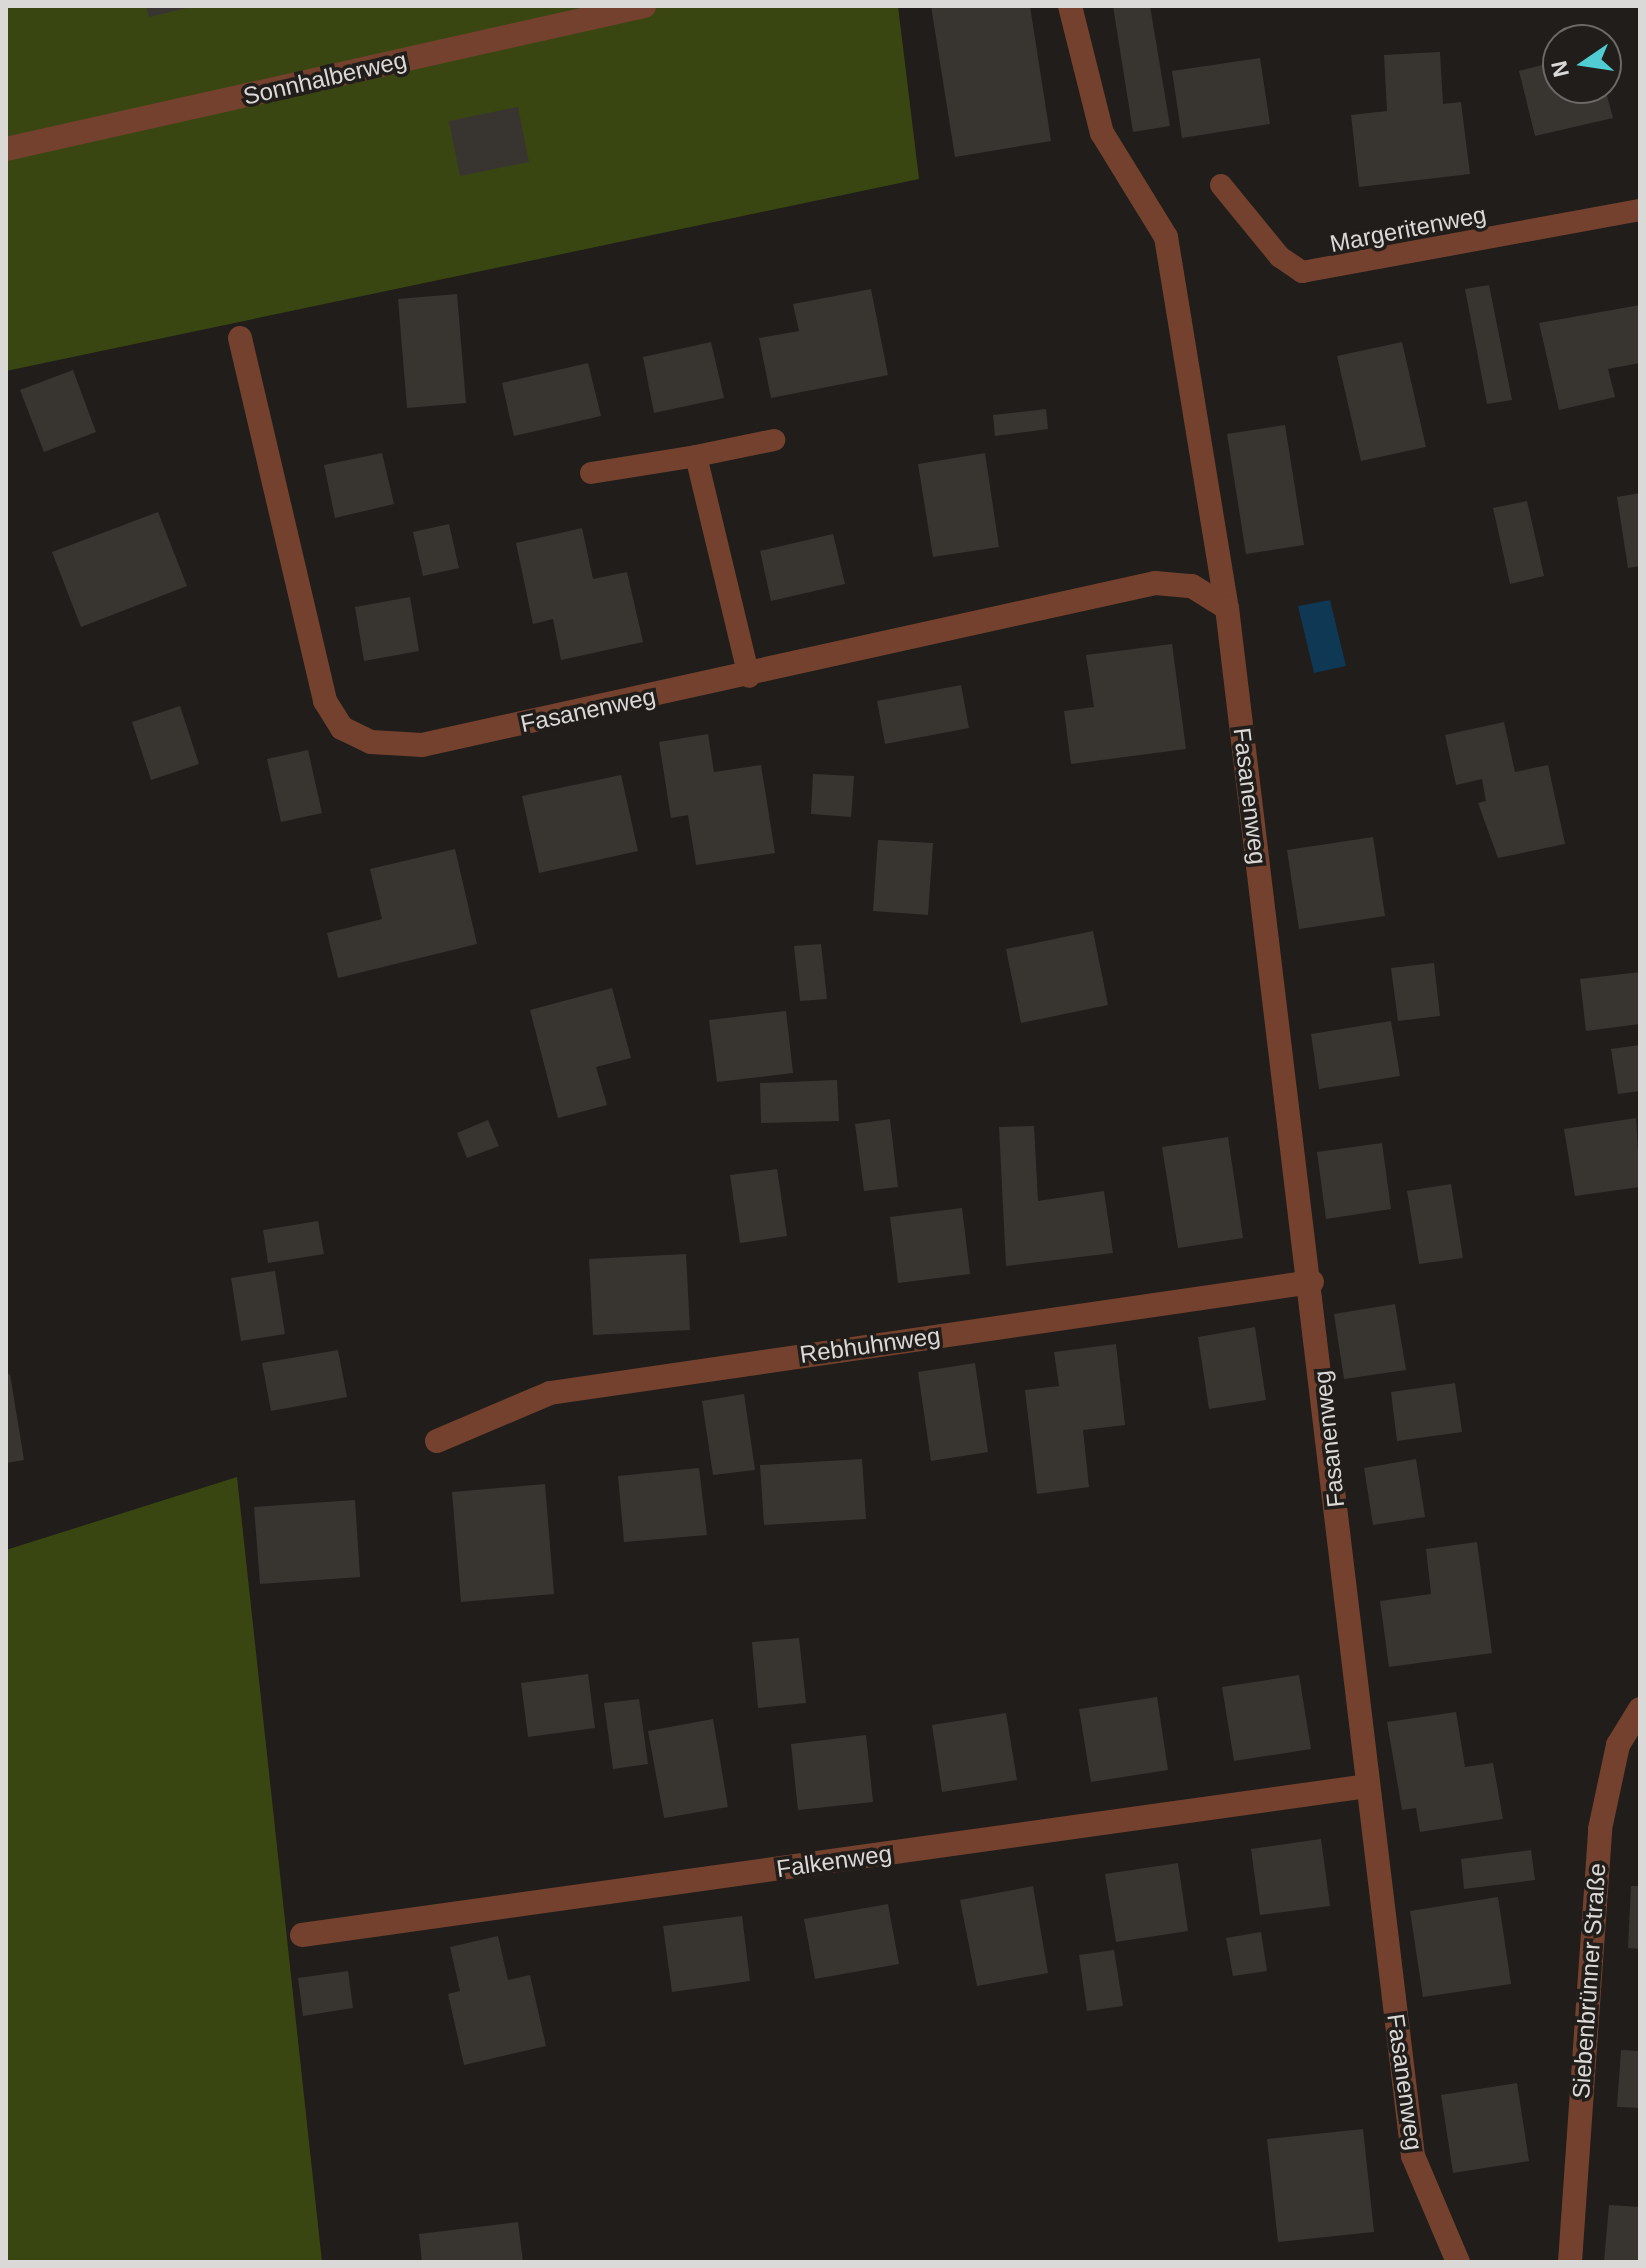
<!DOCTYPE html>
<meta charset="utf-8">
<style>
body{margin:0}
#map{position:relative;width:1646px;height:2268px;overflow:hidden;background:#201d1a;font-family:Arial,sans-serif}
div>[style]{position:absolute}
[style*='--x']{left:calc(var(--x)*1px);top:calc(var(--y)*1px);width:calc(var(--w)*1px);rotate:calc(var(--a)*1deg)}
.green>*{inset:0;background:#3a4611}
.water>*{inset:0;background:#0e3853}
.building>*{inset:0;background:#383531}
.service>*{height:22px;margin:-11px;padding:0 11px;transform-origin:11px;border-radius:11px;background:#73412d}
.minor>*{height:24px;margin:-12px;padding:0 12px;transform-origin:12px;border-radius:12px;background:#73412d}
span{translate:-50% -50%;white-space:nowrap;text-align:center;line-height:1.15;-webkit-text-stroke:7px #201d1a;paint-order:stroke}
.street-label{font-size:24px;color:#dbd9d7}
.frame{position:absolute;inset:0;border:8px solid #dbd9d7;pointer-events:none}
.north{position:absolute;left:1542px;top:24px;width:80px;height:80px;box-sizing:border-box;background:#201d1a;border:2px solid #6b6866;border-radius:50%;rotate:257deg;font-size:22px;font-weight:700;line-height:32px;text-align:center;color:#dbd9d7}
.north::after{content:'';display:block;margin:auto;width:28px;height:36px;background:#51ccd3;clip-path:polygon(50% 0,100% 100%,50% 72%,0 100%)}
</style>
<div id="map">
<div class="green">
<i style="clip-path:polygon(6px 6px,898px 6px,919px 179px,6px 371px)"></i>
<i style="clip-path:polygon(237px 1477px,322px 2262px,6px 2262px,6px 1550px)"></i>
</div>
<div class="water">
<i style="clip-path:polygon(1330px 600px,1346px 666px,1314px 673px,1298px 606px)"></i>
</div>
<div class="building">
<i style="clip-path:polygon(146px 6px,191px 6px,191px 7px,149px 17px)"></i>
<i style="clip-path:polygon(931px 6px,1030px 6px,1051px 141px,955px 157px)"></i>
<i style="clip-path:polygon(1113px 6px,1150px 6px,1170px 126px,1133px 132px)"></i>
<i style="clip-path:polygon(1440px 52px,1443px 104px,1461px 102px,1470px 174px,1359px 187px,1351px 115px,1387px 111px,1384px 55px)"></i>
<i style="clip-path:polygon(1260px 58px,1270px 124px,1182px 138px,1172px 71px)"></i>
<i style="clip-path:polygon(1558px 61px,1558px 88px,1605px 88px,1613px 118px,1535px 136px,1519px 71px)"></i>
<i style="clip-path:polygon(518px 107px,529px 162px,460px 176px,449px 121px)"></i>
<i style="clip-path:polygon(1489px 285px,1512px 400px,1487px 404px,1465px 289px)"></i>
<i style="clip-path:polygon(871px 289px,888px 375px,771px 398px,759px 338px,799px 331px,793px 304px)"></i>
<i style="clip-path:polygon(457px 294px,466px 403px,407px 408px,398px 299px)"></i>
<i style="clip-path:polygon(1640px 305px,1640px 363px,1608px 369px,1615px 397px,1559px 410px,1539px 323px)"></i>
<i style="clip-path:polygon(711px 342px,724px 398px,654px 413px,643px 357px)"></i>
<i style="clip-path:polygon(1402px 342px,1426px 447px,1361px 461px,1337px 356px)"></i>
<i style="clip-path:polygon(588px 363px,601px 416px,514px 436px,502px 383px)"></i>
<i style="clip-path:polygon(73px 370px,96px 432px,44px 452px,20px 390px)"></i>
<i style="clip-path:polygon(1046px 409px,1048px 429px,995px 436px,993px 415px)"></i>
<i style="clip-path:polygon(1285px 425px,1304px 545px,1246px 554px,1227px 434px)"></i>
<i style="clip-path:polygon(382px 453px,394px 504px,335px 518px,324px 465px)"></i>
<i style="clip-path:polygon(985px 453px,999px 547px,933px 557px,918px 464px)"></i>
<i style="clip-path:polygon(1640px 493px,1640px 566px,1628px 568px,1617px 497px)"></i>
<i style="clip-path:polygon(1527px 501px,1544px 576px,1510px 584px,1493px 508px)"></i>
<i style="clip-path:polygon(158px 512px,187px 586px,81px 627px,52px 552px)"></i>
<i style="clip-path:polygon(449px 524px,459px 568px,423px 576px,413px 532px)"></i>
<i style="clip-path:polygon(582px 528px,593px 579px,627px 572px,643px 642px,561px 660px,553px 619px,533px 624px,516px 543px)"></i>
<i style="clip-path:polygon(833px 534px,845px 584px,771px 601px,760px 551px)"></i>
<i style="clip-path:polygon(410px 597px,419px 651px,364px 661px,355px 607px)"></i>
<i style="clip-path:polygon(1172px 644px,1186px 749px,1071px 764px,1064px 711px,1094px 707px,1086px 655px)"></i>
<i style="clip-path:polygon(961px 685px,969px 728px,885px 744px,877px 701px)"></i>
<i style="clip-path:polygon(180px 706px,199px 764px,151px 780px,132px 722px)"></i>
<i style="clip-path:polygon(1504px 722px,1515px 772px,1548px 765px,1565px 844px,1498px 858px,1478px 803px,1486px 801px,1482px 779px,1456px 785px,1445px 735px)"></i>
<i style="clip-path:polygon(708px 734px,714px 772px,761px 765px,775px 853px,696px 865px,688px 815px,671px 818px,659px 742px)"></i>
<i style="clip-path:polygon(308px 750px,322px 813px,281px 822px,267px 759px)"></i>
<i style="clip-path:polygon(813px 774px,854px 776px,851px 817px,811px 814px)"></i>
<i style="clip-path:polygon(621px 775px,638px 851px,539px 873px,522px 796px)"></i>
<i style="clip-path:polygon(1373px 837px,1385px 916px,1299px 929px,1287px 850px)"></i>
<i style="clip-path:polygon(878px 840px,933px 843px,928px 915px,873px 911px)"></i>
<i style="clip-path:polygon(455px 849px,477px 944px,338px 978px,327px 933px,382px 919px,370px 869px)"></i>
<i style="clip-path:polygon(1093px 931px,1108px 1005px,1021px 1023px,1006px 949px)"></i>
<i style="clip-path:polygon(821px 944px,827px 999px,800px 1001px,794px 946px)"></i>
<i style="clip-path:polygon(1434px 963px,1440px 1016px,1398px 1021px,1391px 968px)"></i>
<i style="clip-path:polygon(1640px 972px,1640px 1024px,1586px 1031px,1580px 979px)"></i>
<i style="clip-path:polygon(612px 988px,631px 1058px,596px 1067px,607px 1105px,558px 1118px,530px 1010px)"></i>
<i style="clip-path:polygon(786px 1011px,793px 1073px,717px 1082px,709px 1020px)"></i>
<i style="clip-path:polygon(1391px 1021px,1400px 1076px,1319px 1089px,1311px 1034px)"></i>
<i style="clip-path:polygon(1640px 1045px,1640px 1091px,1618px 1094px,1611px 1049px)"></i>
<i style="clip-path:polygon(837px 1080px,839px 1121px,761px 1123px,760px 1083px)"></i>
<i style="clip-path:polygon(1636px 1118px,1640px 1187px,1575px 1196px,1564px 1129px)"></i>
<i style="clip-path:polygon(890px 1119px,898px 1187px,864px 1191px,855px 1124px)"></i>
<i style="clip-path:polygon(488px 1120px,499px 1146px,467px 1158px,457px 1133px)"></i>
<i style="clip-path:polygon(1034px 1126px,1038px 1201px,1104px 1191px,1113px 1253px,1006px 1266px,999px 1127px)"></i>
<i style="clip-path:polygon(1228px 1137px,1243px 1238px,1178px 1248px,1162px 1147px)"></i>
<i style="clip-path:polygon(1382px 1143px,1391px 1209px,1326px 1219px,1317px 1152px)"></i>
<i style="clip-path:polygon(777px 1169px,787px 1236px,740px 1243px,730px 1175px)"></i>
<i style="clip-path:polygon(1451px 1184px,1463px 1258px,1419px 1264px,1407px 1191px)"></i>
<i style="clip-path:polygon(962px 1208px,970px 1274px,898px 1283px,890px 1217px)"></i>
<i style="clip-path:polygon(318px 1221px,324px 1254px,268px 1263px,263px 1230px)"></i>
<i style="clip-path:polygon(686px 1254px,690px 1330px,593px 1335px,589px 1259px)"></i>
<i style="clip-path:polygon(275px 1271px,285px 1334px,241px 1341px,231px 1278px)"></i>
<i style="clip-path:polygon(1395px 1304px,1406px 1370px,1344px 1379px,1334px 1314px)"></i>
<i style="clip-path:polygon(1255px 1327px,1266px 1400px,1209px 1409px,1198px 1337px)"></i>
<i style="clip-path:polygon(1116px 1344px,1125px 1425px,1083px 1430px,1089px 1487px,1037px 1494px,1025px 1390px,1059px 1386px,1054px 1352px)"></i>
<i style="clip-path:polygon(338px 1350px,347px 1397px,271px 1411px,262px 1363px)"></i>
<i style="clip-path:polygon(975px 1363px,988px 1452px,931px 1461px,918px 1372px)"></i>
<i style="clip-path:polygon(10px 1374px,24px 1460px,6px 1463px,6px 1375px)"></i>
<i style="clip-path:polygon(1455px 1383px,1462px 1432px,1397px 1441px,1391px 1392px)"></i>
<i style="clip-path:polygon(744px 1394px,755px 1470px,713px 1475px,702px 1401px)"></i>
<i style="clip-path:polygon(862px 1459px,866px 1519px,764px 1525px,760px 1465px)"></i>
<i style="clip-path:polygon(1416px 1459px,1425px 1517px,1373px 1525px,1364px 1468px)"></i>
<i style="clip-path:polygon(699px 1468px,707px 1535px,624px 1542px,618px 1476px)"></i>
<i style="clip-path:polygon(545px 1484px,554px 1594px,461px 1602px,452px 1492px)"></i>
<i style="clip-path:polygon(355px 1500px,360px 1577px,260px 1584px,254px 1507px)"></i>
<i style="clip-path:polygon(1477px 1542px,1492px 1653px,1389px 1667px,1380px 1601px,1431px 1594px,1426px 1549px)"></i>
<i style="clip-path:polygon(799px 1638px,806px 1703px,758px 1708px,752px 1642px)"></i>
<i style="clip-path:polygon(588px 1674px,595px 1728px,528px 1737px,521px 1683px)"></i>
<i style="clip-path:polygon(1299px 1675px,1311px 1749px,1234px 1761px,1222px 1687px)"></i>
<i style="clip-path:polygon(1157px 1697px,1168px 1770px,1091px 1782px,1079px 1709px)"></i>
<i style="clip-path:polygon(639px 1699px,648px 1764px,613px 1769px,604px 1703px)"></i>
<i style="clip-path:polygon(1456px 1712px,1465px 1767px,1493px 1763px,1503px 1819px,1420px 1832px,1416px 1808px,1402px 1810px,1387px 1722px)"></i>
<i style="clip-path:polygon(1006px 1713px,1017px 1780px,942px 1792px,932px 1725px)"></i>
<i style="clip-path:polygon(713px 1719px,728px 1807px,664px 1818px,648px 1731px)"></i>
<i style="clip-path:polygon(866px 1735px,873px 1802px,798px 1810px,791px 1744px)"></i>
<i style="clip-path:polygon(1321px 1839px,1330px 1906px,1260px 1915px,1251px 1849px)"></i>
<i style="clip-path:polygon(1531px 1850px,1535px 1880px,1464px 1889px,1461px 1859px)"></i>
<i style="clip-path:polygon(1178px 1863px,1188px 1931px,1116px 1942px,1105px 1874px)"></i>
<i style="clip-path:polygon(1033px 1886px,1048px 1973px,977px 1986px,960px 1900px)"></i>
<i style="clip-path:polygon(1631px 1886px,1640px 1886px,1640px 1949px,1628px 1948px)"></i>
<i style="clip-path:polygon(1498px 1897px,1511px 1984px,1423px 1997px,1410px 1911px)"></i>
<i style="clip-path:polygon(888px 1904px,899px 1964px,815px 1979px,804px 1919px)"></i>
<i style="clip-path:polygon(742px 1916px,750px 1981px,672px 1992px,663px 1926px)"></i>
<i style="clip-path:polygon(1261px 1932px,1267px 1971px,1233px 1976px,1226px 1938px)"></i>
<i style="clip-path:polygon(498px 1936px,508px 1980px,530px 1975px,546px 2046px,464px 2065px,448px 1994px,460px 1991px,450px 1947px)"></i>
<i style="clip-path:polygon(1114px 1950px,1123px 2006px,1087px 2011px,1079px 1955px)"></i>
<i style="clip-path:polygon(348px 1971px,353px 2008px,303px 2016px,298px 1978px)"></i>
<i style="clip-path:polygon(1621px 2050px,1640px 2051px,1640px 2108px,1617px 2107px)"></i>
<i style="clip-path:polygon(1517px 2083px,1529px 2161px,1453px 2173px,1441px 2095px)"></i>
<i style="clip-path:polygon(1363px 2129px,1374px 2232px,1278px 2242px,1267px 2139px)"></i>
<i style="clip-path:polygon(1609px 2205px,1640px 2207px,1640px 2262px,1604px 2262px)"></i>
<i style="clip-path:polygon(518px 2222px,523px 2262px,422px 2262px,419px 2234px)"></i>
</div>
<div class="service">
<i style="--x:1221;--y:185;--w:93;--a:50.7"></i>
<i style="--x:1280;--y:257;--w:27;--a:34"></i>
<i style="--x:1302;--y:272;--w:344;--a:-10.4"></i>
<i style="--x:696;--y:456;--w:80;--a:-11.6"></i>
<i style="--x:591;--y:473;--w:106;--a:-9.2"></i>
<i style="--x:696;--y:456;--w:227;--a:76.5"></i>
</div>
<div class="minor">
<i style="--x:1070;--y:6;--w:131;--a:75.9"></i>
<i style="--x:1102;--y:133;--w:122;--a:58.4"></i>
<i style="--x:1166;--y:237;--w:376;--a:80.7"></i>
<i style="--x:6;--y:149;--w:654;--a:-12.63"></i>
<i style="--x:240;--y:338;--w:373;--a:76.8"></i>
<i style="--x:325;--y:701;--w:32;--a:58"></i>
<i style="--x:342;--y:728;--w:32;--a:26"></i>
<i style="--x:371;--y:742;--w:51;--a:3.4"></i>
<i style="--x:422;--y:745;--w:751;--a:-12.46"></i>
<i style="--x:1155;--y:583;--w:37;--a:5"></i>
<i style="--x:1192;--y:586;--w:41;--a:32.2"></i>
<i style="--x:1227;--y:608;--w:1559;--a:83.15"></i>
<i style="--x:1413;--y:2156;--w:115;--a:67"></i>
<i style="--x:437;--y:1441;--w:123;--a:-23"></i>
<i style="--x:550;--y:1393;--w:770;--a:-8.29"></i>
<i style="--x:302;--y:1935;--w:1075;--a:-7.96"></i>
<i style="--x:1570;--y:2262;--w:434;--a:-86"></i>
<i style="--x:1600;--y:1829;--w:86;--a:-77.9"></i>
<i style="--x:1618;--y:1745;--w:42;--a:-58.6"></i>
</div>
<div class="street-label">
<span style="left:325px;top:78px;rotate:-13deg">Sonnhalberweg</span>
<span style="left:1408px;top:229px;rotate:-11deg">Margeritenweg</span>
<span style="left:588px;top:710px;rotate:-12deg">Fasanenweg</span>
<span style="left:1250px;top:796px;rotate:83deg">Fasanenweg</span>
<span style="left:870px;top:1345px;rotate:-8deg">Rebhuhnweg</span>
<span style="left:1329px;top:1439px;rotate:-96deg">Fasanenweg</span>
<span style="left:834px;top:1861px;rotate:-8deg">Falkenweg</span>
<span style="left:1589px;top:1981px;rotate:-86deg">Siebenbrünner Straße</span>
<span style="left:1405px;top:2082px;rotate:82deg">Fasanenweg</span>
</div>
<div class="frame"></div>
<div class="north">N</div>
</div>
